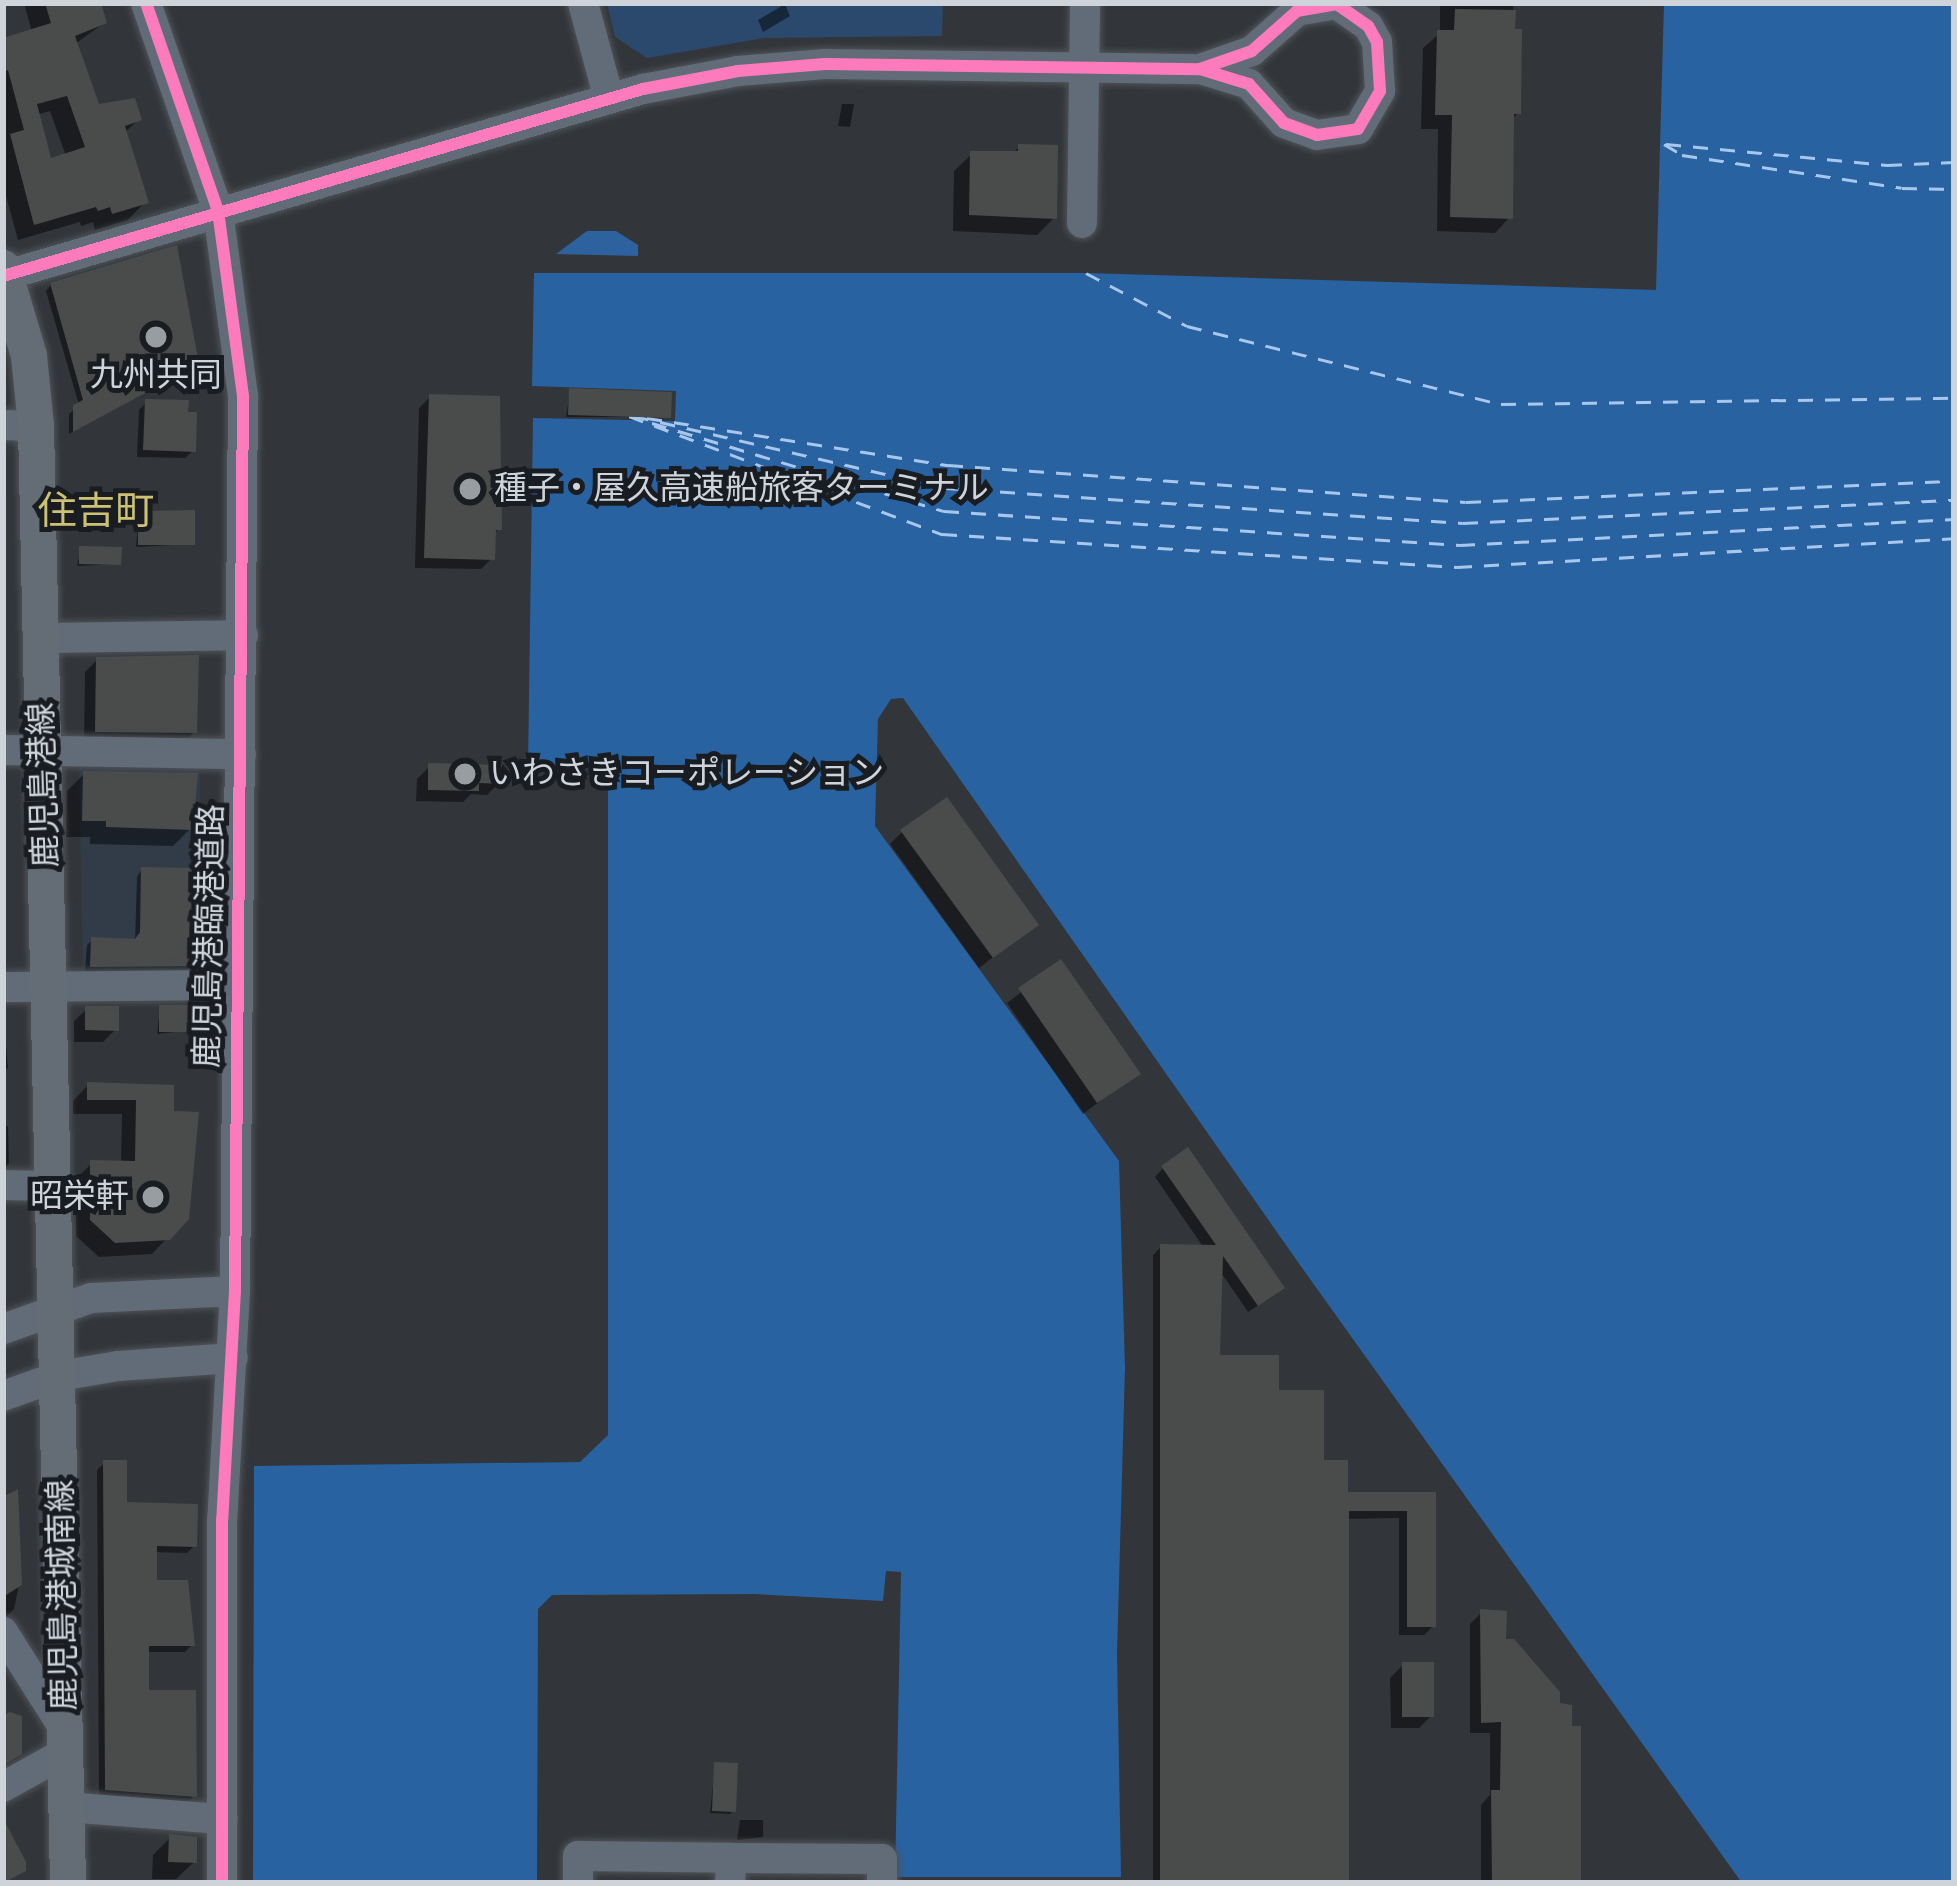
<!DOCTYPE html>
<meta charset="utf-8">
<style>
body{margin:0}
#map{position:relative;width:1957px;height:1886px;overflow:hidden;background:#32363a;font-family:"Varela Round","Noto Sans JP",sans-serif}
div>[style]{position:absolute}
[style*='--x']{left:calc(var(--x)*1px);top:calc(var(--y)*1px);width:calc(var(--w)*1px);rotate:calc(var(--a)*1deg)}
.built>*{inset:0;background:#323c49}
.green>*{inset:0;background:#2b496d}
.forest>*{inset:0;background:#2d629f}
.water>*{inset:0;background:#2962a1}
.shadow>*{inset:0;background:#0007}
.ferry>*{height:3px;margin-top:-1.5px;transform-origin:0;background:repeating-linear-gradient(90deg,#a8c7ed 0 15px,transparent 0 27px)}
.building>*{inset:0;background:#4a4c4c}
.roads{filter:drop-shadow(0 0 3px #4f5256) drop-shadow(0 0 3px #4f5256)}
.minor>*{height:30px;margin:-15px;padding:0 15px;transform-origin:15px;border-radius:15px;background:#626c79}
.major>*{height:36px;margin:-18px;padding:0 18px;transform-origin:18px;border-radius:18px;background:#646c76}
.cycleway>*{height:12px;margin:-6px;padding:0 6px;transform-origin:6px;border-radius:6px;background:#fd7abc}
.dots>*{width:33px;height:33px;translate:-50% -50%;box-sizing:border-box;border:6px solid #191d21;border-radius:50%}
span{translate:-50% -50%;white-space:nowrap;text-align:center;line-height:1.15;-webkit-text-stroke:10px #191d21;paint-order:stroke}
.poi-label{font-size:33px;color:#cfd4da}
.left{translate:0 -50%;text-align:left}
.right{translate:-100% -50%;text-align:right}
.street-label{font-size:33px;color:#cfd4da}
.quarter-label{font-size:39px;color:#cdc274}
.frame{position:absolute;inset:0;border:6px solid #cfd4da;pointer-events:none}
</style>
<div id="map">
<div class="built">
<i style="clip-path:polygon(79px 764px,200px 765px,199px 973px,83px 971px)"></i>
</div>
<div class="green">
<i style="clip-path:polygon(607px 3px,943px 3px,942px 36px,764px 38px,647px 58px,615px 37px)"></i>
</div>
<div class="forest">
<i style="clip-path:polygon(587px 231px,616px 231px,638px 245px,638px 256px,556px 254px)"></i>
</div>
<div class="water">
<i style="clip-path:polygon(1664px 3px,1954px 3px,1954px 1883px,1742px 1883px,1300px 1265px,903px 698px,891px 699px,878px 719px,875px 826px,1119px 1161px,1125px 1368px,1117px 1653px,1121px 1877px,895px 1877px,901px 1572px,886px 1571px,883px 1601px,755px 1594px,552px 1595px,538px 1609px,537px 1883px,253px 1883px,254px 1466px,580px 1462px,608px 1435px,608px 769px,528px 767px,533px 418px,675px 421px,676px 391px,532px 386px,534px 273px,1086px 273px,1656px 290px)"></i>
</div>
<div class="shadow">
<i style="clip-path:polygon(evenodd,24px 3px,97px 3px,104px 23px,75px 44px,97px 108px,139px 119px,124px 133px,145px 202px,128px 220px,95px 230px,93px 222px,81px 226px,80px 222px,18px 240px,3px 185px,3px 41px,32px 32px,24px 3px,50px 111px,66px 156px,49px 162px,36px 115px,50px 111px)"></i>
<i style="clip-path:polygon(1440px 3px,1513px 3px,1518px 113px,1511px 120px,1510px 217px,1495px 233px,1437px 231px,1438px 129px,1421px 129px,1423px 48px,1440px 33px)"></i>
<i style="clip-path:polygon(785px 4px,790px 16px,763px 32px,758px 20px)"></i>
<i style="clip-path:polygon(842px 104px,854px 104px,850px 127px,838px 126px)"></i>
<i style="clip-path:polygon(1019px 147px,1054px 218px,1037px 235px,953px 231px,954px 171px,972px 154px,1012px 154px)"></i>
<i style="clip-path:polygon(51px 285px,190px 368px,69px 434px,69px 414px,79px 405px,46px 291px)"></i>
<i style="clip-path:polygon(570px 391px,668px 417px,566px 417px)"></i>
<i style="clip-path:polygon(430px 397px,501px 449px,499px 529px,492px 535px,492px 558px,481px 569px,415px 568px,419px 408px)"></i>
<i style="clip-path:polygon(147px 402px,193px 451px,185px 458px,137px 457px,139px 410px)"></i>
<i style="clip-path:polygon(139px 514px,192px 544px,136px 547px)"></i>
<i style="clip-path:polygon(81px 549px,118px 564px,77px 566px)"></i>
<i style="clip-path:polygon(97px 660px,194px 732px,182px 745px,84px 743px,85px 672px)"></i>
<i style="clip-path:polygon(430px 766px,500px 782px,487px 795px,471px 794px,463px 802px,416px 801px,417px 779px)"></i>
<i style="clip-path:polygon(84px 774px,191px 828px,173px 846px,90px 844px,90px 837px,66px 837px,67px 791px)"></i>
<i style="clip-path:polygon(902px 832px,1035px 925px,979px 968px,890px 844px)"></i>
<i style="clip-path:polygon(142px 870px,192px 965px,187px 970px,85px 971px,87px 945px,92px 940px,135px 942px,137px 876px)"></i>
<i style="clip-path:polygon(1060px 963px,1137px 1073px,1083px 1114px,1007px 1003px)"></i>
<i style="clip-path:polygon(160px 1008px,192px 1030px,157px 1034px)"></i>
<i style="clip-path:polygon(3px 1009px,8px 1068px,3px 1072px)"></i>
<i style="clip-path:polygon(87px 1009px,116px 1029px,103px 1042px,74px 1042px,74px 1021px)"></i>
<i style="clip-path:polygon(88px 1085px,171px 1088px,186px 1218px,152px 1254px,99px 1257px,76px 1236px,76px 1179px,91px 1164px,121px 1164px,122px 1114px,73px 1114px,73px 1101px)"></i>
<i style="clip-path:polygon(3px 1126px,8px 1126px,9px 1164px,3px 1170px)"></i>
<i style="clip-path:polygon(1163px 1168px,1273px 1296px,1248px 1312px,1220px 1271px,1217px 1358px,1276px 1393px,1345px 1495px,1433px 1495px,1433px 1626px,1424px 1635px,1399px 1635px,1399px 1518px,1346px 1519px,1346px 1883px,1153px 1883px,1153px 1255px,1161px 1247px,1204px 1248px,1155px 1177px)"></i>
<i style="clip-path:polygon(104px 1463px,124px 1505px,194px 1546px,187px 1553px,154px 1552px,154px 1583px,192px 1645px,185px 1652px,146px 1652px,146px 1693px,194px 1796px,187px 1803px,99px 1797px,97px 1470px)"></i>
<i style="clip-path:polygon(3px 1500px,19px 1585px,14px 1609px,3px 1620px)"></i>
<i style="clip-path:polygon(1482px 1612px,1569px 1729px,1578px 1883px,1481px 1883px,1481px 1805px,1490px 1795px,1490px 1733px,1470px 1733px,1470px 1624px)"></i>
<i style="clip-path:polygon(1403px 1665px,1431px 1716px,1419px 1728px,1391px 1728px,1390px 1678px)"></i>
<i style="clip-path:polygon(715px 1765px,733px 1811px,730px 1814px,710px 1813px)"></i>
<i style="clip-path:polygon(740px 1820px,763px 1820px,763px 1837px,737px 1840px)"></i>
<i style="clip-path:polygon(170px 1838px,194px 1862px,176px 1879px,152px 1879px,153px 1855px)"></i>
</div>
<div class="ferry">
<i style="--x:1664;--y:144;--w:21;--a:31"></i>
<i style="--x:1682;--y:155;--w:222;--a:8.5"></i>
<i style="--x:1902;--y:188;--w:52;--a:1.1"></i>
<i style="--x:1666;--y:144;--w:222;--a:5.4"></i>
<i style="--x:1887;--y:165;--w:67;--a:-2.6"></i>
<i style="--x:1086;--y:273;--w:114;--a:27.7"></i>
<i style="--x:1187;--y:326;--w:324;--a:14"></i>
<i style="--x:1501;--y:404;--w:453;--a:-0.8"></i>
<i style="--x:629;--y:416;--w:335;--a:20.7"></i>
<i style="--x:942;--y:534;--w:516;--a:3.67"></i>
<i style="--x:1457;--y:567;--w:498;--a:-3.3"></i>
<i style="--x:634;--y:416;--w:320;--a:13"></i>
<i style="--x:946;--y:488;--w:518;--a:3.87"></i>
<i style="--x:1463;--y:523;--w:492;--a:-2.7"></i>
<i style="--x:647;--y:418;--w:305;--a:8.9"></i>
<i style="--x:948;--y:465;--w:519;--a:4.09"></i>
<i style="--x:1466;--y:502;--w:488;--a:-2.5"></i>
<i style="--x:652;--y:423;--w:305;--a:16.8"></i>
<i style="--x:944;--y:511;--w:517;--a:3.77"></i>
<i style="--x:1460;--y:545;--w:495;--a:-3"></i>
</div>
<div class="building">
<i style="clip-path:polygon(evenodd,45px 3px,101px 3px,107px 23px,75px 36px,99px 104px,135px 98px,142px 120px,125px 126px,149px 203px,112px 214px,110px 207px,98px 211px,96px 207px,34px 225px,10px 134px,24px 130px,8px 70px,3px 72px,3px 38px,51px 23px,45px 3px,67px 96px,85px 147px,51px 158px,37px 104px,67px 96px)"></i>
<i style="clip-path:polygon(1455px 9px,1516px 10px,1515px 29px,1522px 29px,1521px 114px,1514px 114px,1513px 219px,1450px 217px,1452px 115px,1435px 115px,1437px 30px,1454px 30px)"></i>
<i style="clip-path:polygon(1018px 144px,1058px 145px,1057px 219px,969px 215px,970px 151px,1018px 151px)"></i>
<i style="clip-path:polygon(177px 245px,199px 364px,73px 432px,73px 405px,83px 400px,50px 283px)"></i>
<i style="clip-path:polygon(569px 388px,672px 392px,671px 418px,568px 415px)"></i>
<i style="clip-path:polygon(429px 394px,500px 396px,502px 530px,496px 530px,495px 560px,424px 558px)"></i>
<i style="clip-path:polygon(145px 399px,189px 400px,188px 412px,197px 412px,196px 452px,143px 450px)"></i>
<i style="clip-path:polygon(195px 510px,195px 545px,138px 545px,138px 511px)"></i>
<i style="clip-path:polygon(79px 546px,122px 547px,121px 565px,79px 564px)"></i>
<i style="clip-path:polygon(199px 655px,197px 733px,95px 732px,96px 657px)"></i>
<i style="clip-path:polygon(428px 763px,503px 765px,503px 784px,479px 783px,479px 791px,428px 790px)"></i>
<i style="clip-path:polygon(83px 771px,198px 773px,193px 830px,106px 827px,106px 821px,82px 821px)"></i>
<i style="clip-path:polygon(947px 797px,1039px 925px,993px 958px,900px 830px)"></i>
<i style="clip-path:polygon(141px 867px,196px 868px,195px 966px,90px 967px,91px 937px,135px 939px,140px 932px)"></i>
<i style="clip-path:polygon(1061px 959px,1141px 1074px,1097px 1103px,1018px 988px)"></i>
<i style="clip-path:polygon(159px 1005px,195px 1005px,195px 1032px,159px 1032px)"></i>
<i style="clip-path:polygon(85px 1006px,119px 1006px,119px 1031px,85px 1030px)"></i>
<i style="clip-path:polygon(87px 1082px,174px 1085px,174px 1111px,199px 1112px,189px 1219px,170px 1240px,115px 1243px,90px 1220px,90px 1160px,135px 1161px,136px 1100px,87px 1100px)"></i>
<i style="clip-path:polygon(1188px 1147px,1285px 1288px,1258px 1306px,1223px 1256px,1220px 1355px,1279px 1355px,1279px 1390px,1324px 1390px,1324px 1460px,1348px 1460px,1348px 1492px,1436px 1492px,1436px 1627px,1407px 1627px,1407px 1511px,1349px 1511px,1349px 1883px,1160px 1883px,1160px 1244px,1216px 1245px,1161px 1166px)"></i>
<i style="clip-path:polygon(103px 1460px,127px 1460px,127px 1502px,198px 1504px,197px 1547px,157px 1546px,157px 1580px,188px 1580px,195px 1646px,149px 1646px,149px 1690px,196px 1690px,197px 1797px,105px 1790px)"></i>
<i style="clip-path:polygon(18px 1489px,22px 1585px,3px 1597px,3px 1497px)"></i>
<i style="clip-path:polygon(1480px 1609px,1507px 1611px,1506px 1639px,1514px 1639px,1560px 1692px,1560px 1703px,1572px 1705px,1572px 1726px,1581px 1726px,1581px 1883px,1492px 1883px,1491px 1790px,1500px 1790px,1501px 1722px,1481px 1723px)"></i>
<i style="clip-path:polygon(1402px 1662px,1434px 1662px,1434px 1717px,1402px 1717px)"></i>
<i style="clip-path:polygon(10px 1712px,22px 1716px,22px 1754px,3px 1765px,3px 1715px)"></i>
<i style="clip-path:polygon(714px 1762px,738px 1763px,736px 1812px,712px 1811px)"></i>
<i style="clip-path:polygon(3px 1818px,26px 1862px,26px 1871px,3px 1883px)"></i>
<i style="clip-path:polygon(169px 1834px,197px 1837px,197px 1863px,168px 1862px)"></i>
</div>
<div class="roads">
<div class="minor">
<i style="--x:146;--y:3;--w:220;--a:70.9"></i>
<i style="--x:218;--y:211;--w:187;--a:82.3"></i>
<i style="--x:243;--y:396;--w:895;--a:90.51"></i>
<i style="--x:235;--y:1291;--w:229;--a:93.2"></i>
<i style="--x:222;--y:1520;--w:363;--a:90"></i>
<i style="--x:583;--y:3;--w:99;--a:74.8"></i>
<i style="--x:1082;--y:223;--w:220;--a:-89.2"></i>
<i style="--x:3;--y:276;--w:667;--a:-16.29"></i>
<i style="--x:643;--y:89;--w:97;--a:-10.7"></i>
<i style="--x:738;--y:71;--w:87;--a:-4.6"></i>
<i style="--x:825;--y:64;--w:375;--a:0.8"></i>
<i style="--x:1200;--y:69;--w:51;--a:17"></i>
<i style="--x:1249;--y:84;--w:52;--a:48.1"></i>
<i style="--x:1284;--y:123;--w:35;--a:20"></i>
<i style="--x:1317;--y:135;--w:41;--a:-8.3"></i>
<i style="--x:1358;--y:129;--w:44;--a:-59.9"></i>
<i style="--x:1380;--y:91;--w:49;--a:-93.5"></i>
<i style="--x:1377;--y:42;--w:18;--a:-119"></i>
<i style="--x:1368;--y:26;--w:38;--a:-145"></i>
<i style="--x:1337;--y:4;--w:41;--a:170.1"></i>
<i style="--x:1297;--y:11;--w:60;--a:138.4"></i>
<i style="--x:1252;--y:51;--w:55;--a:160.9"></i>
<i style="--x:3;--y:425;--w:33;--a:2"></i>
<i style="--x:40;--y:638;--w:203;--a:-0.8"></i>
<i style="--x:3;--y:750;--w:238;--a:1"></i>
<i style="--x:3;--y:987;--w:232;--a:-0.5"></i>
<i style="--x:3;--y:1185;--w:48;--a:1.2"></i>
<i style="--x:3;--y:1329;--w:93;--a:-19.4"></i>
<i style="--x:91;--y:1298;--w:144;--a:-2.8"></i>
<i style="--x:3;--y:1396;--w:59;--a:-19.7"></i>
<i style="--x:59;--y:1376;--w:60;--a:-9.6"></i>
<i style="--x:118;--y:1366;--w:115;--a:-4"></i>
<i style="--x:3;--y:1632;--w:116;--a:57.7"></i>
<i style="--x:3;--y:1787;--w:72;--a:-29.1"></i>
<i style="--x:66;--y:1807;--w:157;--a:4.4"></i>
<i style="--x:731;--y:1858;--w:151;--a:0.4"></i>
<i style="--x:882;--y:1859;--w:24;--a:90"></i>
<i style="--x:578;--y:1883;--w:27;--a:-90"></i>
<i style="--x:578;--y:1856;--w:153;--a:0.7"></i>
<i style="--x:731;--y:1858;--w:25;--a:92"></i>
</div>
<div class="major">
<i style="--x:3;--y:268;--w:92;--a:73.5"></i>
<i style="--x:29;--y:356;--w:70;--a:84.3"></i>
<i style="--x:36;--y:426;--w:1457;--a:88.74"></i>
</div>
</div>
<div class="cycleway">
<i style="--x:146;--y:3;--w:220;--a:70.9"></i>
<i style="--x:218;--y:211;--w:187;--a:82.3"></i>
<i style="--x:243;--y:396;--w:895;--a:90.51"></i>
<i style="--x:235;--y:1291;--w:229;--a:93.2"></i>
<i style="--x:222;--y:1520;--w:363;--a:90"></i>
<i style="--x:3;--y:276;--w:667;--a:-16.29"></i>
<i style="--x:643;--y:89;--w:97;--a:-10.7"></i>
<i style="--x:738;--y:71;--w:87;--a:-4.6"></i>
<i style="--x:825;--y:64;--w:375;--a:0.8"></i>
<i style="--x:1200;--y:69;--w:51;--a:17"></i>
<i style="--x:1249;--y:84;--w:52;--a:48.1"></i>
<i style="--x:1284;--y:123;--w:35;--a:20"></i>
<i style="--x:1317;--y:135;--w:41;--a:-8.3"></i>
<i style="--x:1358;--y:129;--w:44;--a:-59.9"></i>
<i style="--x:1380;--y:91;--w:49;--a:-93.5"></i>
<i style="--x:1377;--y:42;--w:18;--a:-119"></i>
<i style="--x:1368;--y:26;--w:38;--a:-145"></i>
<i style="--x:1337;--y:4;--w:41;--a:170.1"></i>
<i style="--x:1297;--y:11;--w:60;--a:138.4"></i>
<i style="--x:1252;--y:51;--w:55;--a:160.9"></i>
</div>
<div class="dots">
<i style="left:156px;top:337px;background:#989da2"></i>
<i style="left:470px;top:489px;background:#989da2"></i>
<i style="left:465px;top:774px;background:#989da2"></i>
<i style="left:153px;top:1197px;background:#989da2"></i>
</div>
<div class="poi-label">
<span style="left:156px;top:376px">九州共同</span>
<span class="left" style="left:494px;top:489px">種子・屋久高速船旅客ターミナル</span>
<span class="left" style="left:489px;top:774px">いわさきコーポレーション</span>
<span class="right" style="left:129px;top:1197px">昭栄軒</span>
</div>
<div class="street-label">
<span style="left:44px;top:785px;rotate:-92deg">鹿児島港線</span>
<span style="left:210px;top:936px;rotate:-89deg">鹿児島港臨港道路</span>
<span style="left:63px;top:1595px;rotate:-91deg">鹿児島港城南線</span>
</div>
<div class="quarter-label">
<span style="left:96px;top:512px">住吉町</span>
</div>
<div class="frame"></div>
</div>
